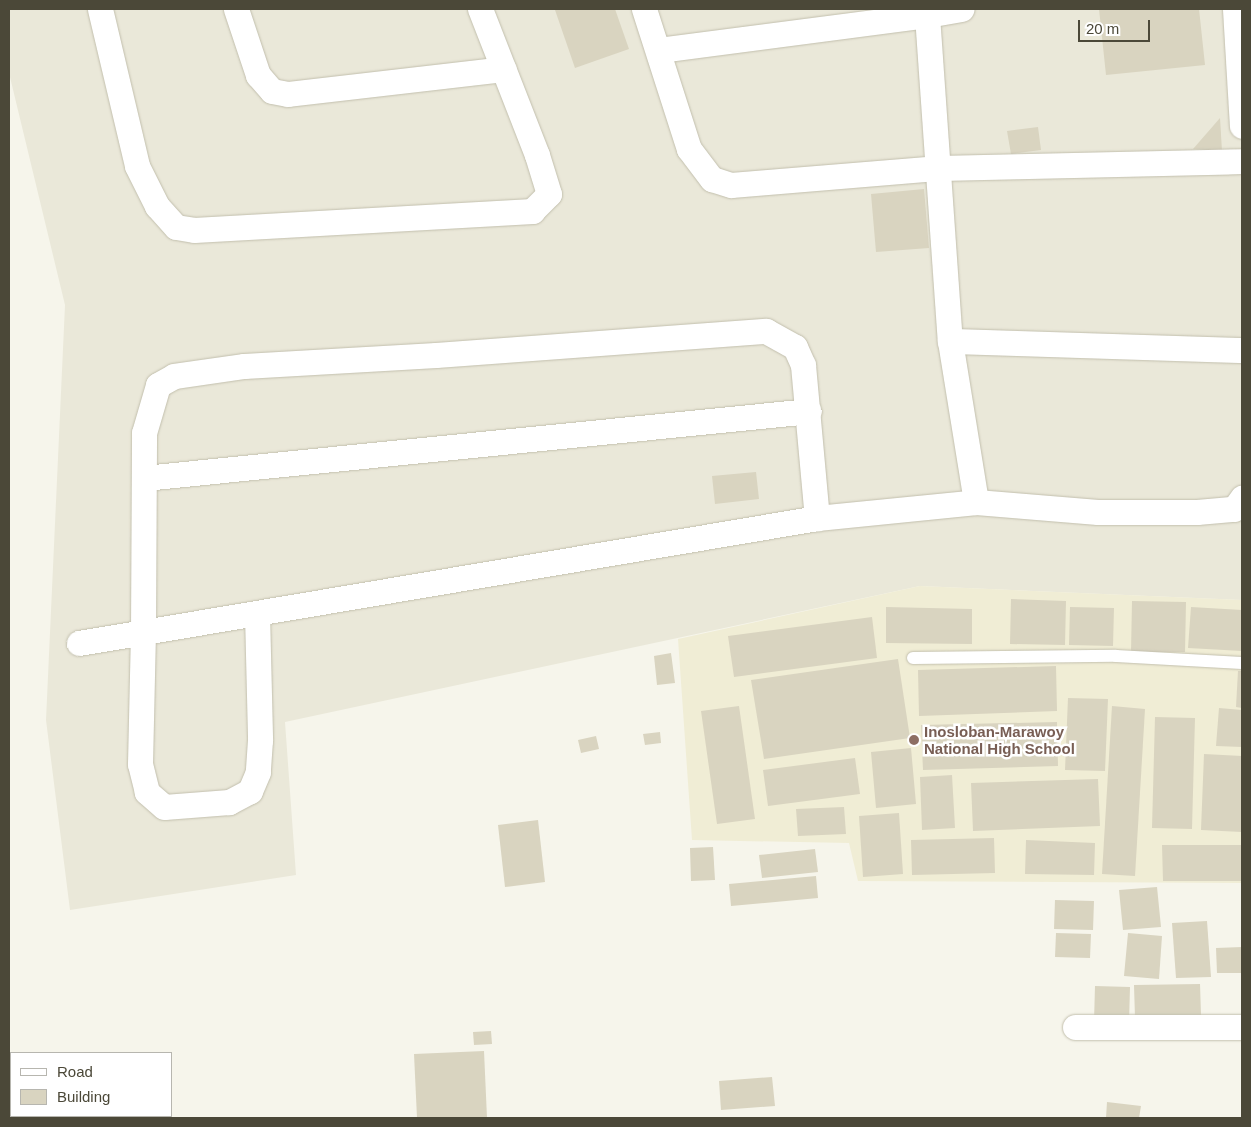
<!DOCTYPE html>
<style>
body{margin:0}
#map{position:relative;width:1251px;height:1127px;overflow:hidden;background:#f6f5eb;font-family:Helvetica,sans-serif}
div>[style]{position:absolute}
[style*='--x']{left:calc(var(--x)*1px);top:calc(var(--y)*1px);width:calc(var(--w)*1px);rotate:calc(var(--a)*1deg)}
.residential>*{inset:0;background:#eae8d9}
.education>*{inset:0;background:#f0edd5}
.building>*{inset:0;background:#d9d4c0}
.roads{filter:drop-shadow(0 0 1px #c2bfad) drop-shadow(0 0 1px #c2bfad)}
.service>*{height:12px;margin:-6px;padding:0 6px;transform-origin:6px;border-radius:6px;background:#fff}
.minor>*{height:25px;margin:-12.5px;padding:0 12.5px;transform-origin:12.5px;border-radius:12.5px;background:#fff}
.dots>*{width:14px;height:14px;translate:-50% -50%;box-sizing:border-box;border:2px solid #fff;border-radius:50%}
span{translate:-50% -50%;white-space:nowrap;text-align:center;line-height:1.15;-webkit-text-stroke:5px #fff;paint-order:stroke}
.education-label{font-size:15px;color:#785e54;font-weight:700}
.left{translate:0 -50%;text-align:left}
.frame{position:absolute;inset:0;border:10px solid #4b4838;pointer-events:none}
.legend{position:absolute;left:10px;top:1052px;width:162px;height:65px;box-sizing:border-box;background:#fff;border:1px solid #b7b6af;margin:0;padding:6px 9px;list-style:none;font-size:15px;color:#4b4838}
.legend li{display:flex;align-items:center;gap:10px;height:25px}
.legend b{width:25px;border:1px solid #b7b6af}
.scale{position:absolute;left:1078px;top:20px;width:72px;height:22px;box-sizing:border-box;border:2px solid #4b4838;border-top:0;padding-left:6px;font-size:15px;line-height:18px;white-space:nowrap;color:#4b4838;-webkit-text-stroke:4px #fff;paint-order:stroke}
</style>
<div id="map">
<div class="residential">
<i style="clip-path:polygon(9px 9px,1242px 9px,1242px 600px,920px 586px,285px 722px,296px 875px,70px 910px,46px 720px,65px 305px,9px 73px)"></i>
</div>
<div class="education">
<i style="clip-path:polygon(920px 586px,1242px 600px,1242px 883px,858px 881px,849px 843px,692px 840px,678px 639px)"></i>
</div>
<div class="building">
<i style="clip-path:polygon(559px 9px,615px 9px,629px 49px,575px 68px,555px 10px)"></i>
<i style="clip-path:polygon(1099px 9px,1199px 9px,1205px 65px,1106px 75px)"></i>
<i style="clip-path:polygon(1220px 118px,1222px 151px,1193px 149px)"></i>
<i style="clip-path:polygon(1038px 127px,1041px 150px,1011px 154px,1007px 131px)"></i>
<i style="clip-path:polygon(924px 189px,929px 248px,876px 252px,871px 194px)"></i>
<i style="clip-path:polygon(756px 472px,759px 499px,715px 504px,712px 476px)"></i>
<i style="clip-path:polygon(1011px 599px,1066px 601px,1065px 645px,1010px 644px)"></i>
<i style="clip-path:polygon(1132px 601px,1186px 602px,1185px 652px,1131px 652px)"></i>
<i style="clip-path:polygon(886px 607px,972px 609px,972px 644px,886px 643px)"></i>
<i style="clip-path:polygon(1070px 607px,1114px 608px,1113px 646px,1069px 645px)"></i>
<i style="clip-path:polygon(1191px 607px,1242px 610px,1242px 651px,1188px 648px)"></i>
<i style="clip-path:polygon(872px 617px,877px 658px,734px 677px,728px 636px)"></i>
<i style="clip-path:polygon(671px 653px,675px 683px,657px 685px,654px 656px)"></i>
<i style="clip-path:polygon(898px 659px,910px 738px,764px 759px,751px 680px)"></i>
<i style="clip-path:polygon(1056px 666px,1057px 711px,919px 716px,918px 670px)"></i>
<i style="clip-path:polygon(1238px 671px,1242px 671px,1242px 708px,1236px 707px)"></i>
<i style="clip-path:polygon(1068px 698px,1108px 699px,1105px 771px,1065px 770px)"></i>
<i style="clip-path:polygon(739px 706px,755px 819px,717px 824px,701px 711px)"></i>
<i style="clip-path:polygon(1112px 706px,1145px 709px,1135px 876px,1102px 874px)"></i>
<i style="clip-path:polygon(1219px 708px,1242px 710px,1242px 747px,1216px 746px)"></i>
<i style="clip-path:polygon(1155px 717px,1195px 718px,1192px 829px,1152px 828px)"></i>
<i style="clip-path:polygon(1057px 722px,1058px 766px,923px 770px,921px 725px)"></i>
<i style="clip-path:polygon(660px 732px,661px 743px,645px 745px,643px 734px)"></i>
<i style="clip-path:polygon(596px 736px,599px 749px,581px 753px,578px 740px)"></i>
<i style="clip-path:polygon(911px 748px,916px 804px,876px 808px,871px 752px)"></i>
<i style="clip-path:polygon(1204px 754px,1242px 756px,1242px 832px,1201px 830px)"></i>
<i style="clip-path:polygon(855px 758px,860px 794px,768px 806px,763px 770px)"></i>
<i style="clip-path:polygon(952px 775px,955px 828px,922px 830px,920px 777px)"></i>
<i style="clip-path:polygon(1098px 779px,1100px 826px,973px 831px,971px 783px)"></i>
<i style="clip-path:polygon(844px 807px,846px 834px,798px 836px,796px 809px)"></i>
<i style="clip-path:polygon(899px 813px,903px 874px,863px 877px,859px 816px)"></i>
<i style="clip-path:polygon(538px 820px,545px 882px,505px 887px,498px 825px)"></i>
<i style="clip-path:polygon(994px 838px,995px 873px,912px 875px,911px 840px)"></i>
<i style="clip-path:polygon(1026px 840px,1095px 843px,1094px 875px,1025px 874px)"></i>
<i style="clip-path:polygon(1162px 845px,1242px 845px,1242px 881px,1163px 881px)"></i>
<i style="clip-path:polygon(713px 847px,715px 880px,691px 881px,690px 848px)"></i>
<i style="clip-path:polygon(815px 849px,818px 872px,762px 878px,759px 855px)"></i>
<i style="clip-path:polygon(816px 876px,818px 898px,731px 906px,729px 884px)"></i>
<i style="clip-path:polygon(1157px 887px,1161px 927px,1123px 930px,1119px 890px)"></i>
<i style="clip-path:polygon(1055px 900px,1094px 901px,1093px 930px,1054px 929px)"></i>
<i style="clip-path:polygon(1207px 921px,1211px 977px,1176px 978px,1172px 923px)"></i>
<i style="clip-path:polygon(1056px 933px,1091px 934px,1090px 958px,1055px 957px)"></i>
<i style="clip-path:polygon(1128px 933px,1162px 936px,1159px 979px,1124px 976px)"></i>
<i style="clip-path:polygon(1242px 947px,1242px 973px,1217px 973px,1216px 948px)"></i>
<i style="clip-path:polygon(1200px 984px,1201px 1016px,1135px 1018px,1134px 985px)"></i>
<i style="clip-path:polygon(1095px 986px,1130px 987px,1129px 1023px,1094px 1022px)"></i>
<i style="clip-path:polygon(491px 1031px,492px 1044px,474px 1045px,473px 1032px)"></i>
<i style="clip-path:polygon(484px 1051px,487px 1118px,417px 1118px,414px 1054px)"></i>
<i style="clip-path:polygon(772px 1077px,775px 1106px,721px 1110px,719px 1081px)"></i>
<i style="clip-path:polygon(1107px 1102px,1141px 1106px,1139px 1118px,1106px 1118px)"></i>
</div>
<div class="roads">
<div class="service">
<i style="--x:913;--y:658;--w:203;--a:-0.6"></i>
<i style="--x:1116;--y:656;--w:126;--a:3.2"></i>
</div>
<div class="minor">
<i style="--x:100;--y:9;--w:161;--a:76.7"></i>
<i style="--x:137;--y:166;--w:45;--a:63.4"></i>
<i style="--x:157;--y:206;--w:28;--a:48"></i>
<i style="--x:176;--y:227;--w:18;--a:9"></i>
<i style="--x:194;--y:230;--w:339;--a:-3.2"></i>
<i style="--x:532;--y:211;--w:24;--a:-45"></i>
<i style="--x:549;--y:194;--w:41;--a:-107.1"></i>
<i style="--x:537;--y:155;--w:157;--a:-111.3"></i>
<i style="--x:236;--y:9;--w:70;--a:71.6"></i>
<i style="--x:258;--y:75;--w:21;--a:49"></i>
<i style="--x:272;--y:91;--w:16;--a:11"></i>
<i style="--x:288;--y:94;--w:217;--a:-6.6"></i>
<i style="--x:644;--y:9;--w:147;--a:72.2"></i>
<i style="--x:689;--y:149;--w:38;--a:53"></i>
<i style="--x:712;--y:179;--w:20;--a:18"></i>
<i style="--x:731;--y:185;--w:209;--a:-4.7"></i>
<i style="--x:939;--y:168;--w:303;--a:-1.3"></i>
<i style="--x:1235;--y:9;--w:117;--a:86.6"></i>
<i style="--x:927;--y:15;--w:327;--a:86"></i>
<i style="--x:950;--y:341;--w:163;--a:80.8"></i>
<i style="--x:659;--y:50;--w:270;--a:-7.4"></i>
<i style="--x:927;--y:15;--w:35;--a:-10"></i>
<i style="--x:950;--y:341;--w:292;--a:1.8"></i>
<i style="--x:144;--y:478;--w:668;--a:-5.75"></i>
<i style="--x:257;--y:613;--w:127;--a:88.6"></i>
<i style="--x:260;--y:740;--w:32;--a:94"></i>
<i style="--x:258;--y:772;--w:21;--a:113"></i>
<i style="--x:250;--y:791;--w:24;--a:152"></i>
<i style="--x:229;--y:802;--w:65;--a:175.6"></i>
<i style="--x:164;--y:807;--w:23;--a:-139"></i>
<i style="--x:147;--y:792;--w:29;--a:-104"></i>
<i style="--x:140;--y:764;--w:131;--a:-88.7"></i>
<i style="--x:143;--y:633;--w:200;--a:-89.7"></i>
<i style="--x:144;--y:433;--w:50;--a:-73.7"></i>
<i style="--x:158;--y:385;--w:18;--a:-29"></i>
<i style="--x:174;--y:376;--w:71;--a:-8.1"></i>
<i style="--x:244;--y:366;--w:192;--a:-3.3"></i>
<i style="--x:436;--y:355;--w:331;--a:-4.2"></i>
<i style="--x:766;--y:331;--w:33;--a:29"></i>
<i style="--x:795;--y:347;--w:20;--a:66"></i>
<i style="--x:803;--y:365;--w:154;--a:84.8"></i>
<i style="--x:79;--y:643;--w:749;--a:-9.61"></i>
<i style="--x:817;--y:518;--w:160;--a:-5.7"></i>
<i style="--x:976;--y:502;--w:122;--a:4.7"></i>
<i style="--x:1098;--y:512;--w:99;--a:0"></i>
<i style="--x:1197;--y:512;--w:37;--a:-5"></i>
<i style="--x:1234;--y:509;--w:14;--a:-54"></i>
<i style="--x:1075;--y:1027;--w:167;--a:0"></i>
</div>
</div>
<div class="dots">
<i style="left:914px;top:740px;background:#8d6e63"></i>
</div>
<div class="education-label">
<span class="left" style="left:924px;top:740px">Inosloban-Marawoy<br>National High School</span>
</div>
<div class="frame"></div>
<ul class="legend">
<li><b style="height:6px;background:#fff"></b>Road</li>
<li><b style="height:14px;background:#d9d4c0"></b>Building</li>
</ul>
<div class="scale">20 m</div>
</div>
